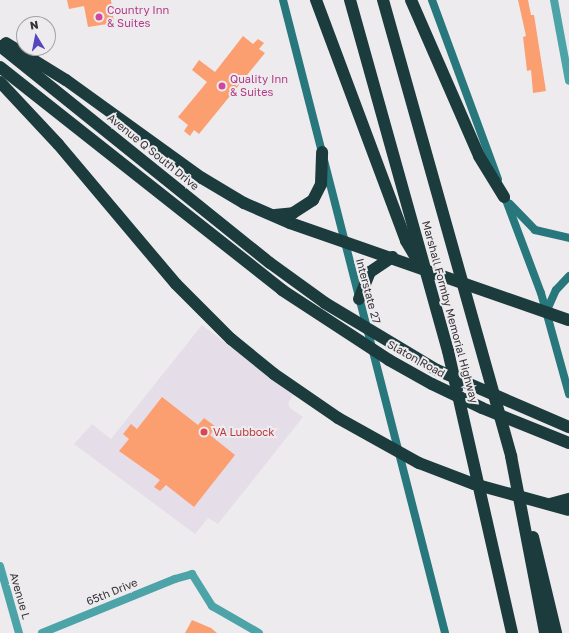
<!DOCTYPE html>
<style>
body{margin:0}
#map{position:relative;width:569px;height:633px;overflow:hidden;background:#eeebef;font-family:"Golos Text",sans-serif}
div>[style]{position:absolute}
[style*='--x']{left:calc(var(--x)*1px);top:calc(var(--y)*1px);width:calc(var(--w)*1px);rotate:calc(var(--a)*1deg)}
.built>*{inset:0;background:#e5dde7}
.building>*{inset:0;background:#fb9f71}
.street>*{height:8px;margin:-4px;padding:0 4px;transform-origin:4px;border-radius:4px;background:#4da4a8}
.secondary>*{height:8px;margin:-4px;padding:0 4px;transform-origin:4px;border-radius:4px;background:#27777c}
.highway>*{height:12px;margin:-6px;padding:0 6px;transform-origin:6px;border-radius:6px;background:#1b3b3c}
.dots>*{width:11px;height:11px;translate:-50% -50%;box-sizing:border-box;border:2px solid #eeebef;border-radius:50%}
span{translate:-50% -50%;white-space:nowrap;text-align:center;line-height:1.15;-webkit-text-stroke:4px #eeebef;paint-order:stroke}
.hotel-label{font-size:11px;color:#b23c85}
.left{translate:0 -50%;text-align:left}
.street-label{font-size:11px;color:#343334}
.health-label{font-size:11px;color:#be3a42}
.north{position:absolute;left:16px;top:16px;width:40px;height:40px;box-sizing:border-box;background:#eeebef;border:1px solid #a4a1a4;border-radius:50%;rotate:350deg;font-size:11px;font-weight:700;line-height:16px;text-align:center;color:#343334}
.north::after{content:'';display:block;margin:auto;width:14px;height:18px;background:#5846be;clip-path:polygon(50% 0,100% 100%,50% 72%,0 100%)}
</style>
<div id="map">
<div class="built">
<i style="clip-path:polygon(202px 325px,293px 395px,288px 403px,290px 408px,303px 417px,218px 524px,208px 518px,195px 534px,74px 444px,92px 424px,111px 439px)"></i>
</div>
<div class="building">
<i style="clip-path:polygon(67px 0,111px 0,114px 23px,88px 27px,84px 6px,69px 9px)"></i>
<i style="clip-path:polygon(518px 0,528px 0,531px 15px,534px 15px,546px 91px,533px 93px,531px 70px,527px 71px,526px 62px,523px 37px,526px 36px)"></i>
<i style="clip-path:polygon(243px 36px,253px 44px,258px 39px,264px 43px,259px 49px,265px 53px,199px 134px,194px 130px,190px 136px,184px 131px,188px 125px,178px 117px,207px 82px,192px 70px,199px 60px,215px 72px)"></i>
<i style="clip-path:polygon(162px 397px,198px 425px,204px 418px,216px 427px,210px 435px,235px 455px,194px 507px,166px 485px,160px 491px,154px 487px,160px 480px,119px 451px,129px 439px,123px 434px,131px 424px,137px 429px)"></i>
<i style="clip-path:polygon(192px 620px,211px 628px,217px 633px,185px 633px)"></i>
</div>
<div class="street">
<i style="--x:554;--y:0;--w:82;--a:79.5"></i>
<i style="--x:0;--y:566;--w:70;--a:74.2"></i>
<i style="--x:42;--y:633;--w:144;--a:-22.1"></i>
<i style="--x:175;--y:579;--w:18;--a:-16"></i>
<i style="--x:192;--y:574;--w:38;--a:58"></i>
<i style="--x:212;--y:606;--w:54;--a:29.9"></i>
</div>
<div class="secondary">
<i style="--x:283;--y:0;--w:653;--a:75.64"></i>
<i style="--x:432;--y:0;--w:191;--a:69.8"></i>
<i style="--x:503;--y:192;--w:108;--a:69.4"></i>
<i style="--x:541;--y:293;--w:105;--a:74.5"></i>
<i style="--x:510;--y:204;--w:36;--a:46"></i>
<i style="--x:535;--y:230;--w:35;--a:13"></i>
<i style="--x:547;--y:310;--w:22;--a:-66"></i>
<i style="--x:556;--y:290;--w:19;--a:-47"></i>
</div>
<div class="highway">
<i style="--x:316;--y:0;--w:257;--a:69.5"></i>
<i style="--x:406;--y:241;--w:26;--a:59"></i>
<i style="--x:350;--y:0;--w:364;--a:74.4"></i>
<i style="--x:448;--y:351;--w:289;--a:77.2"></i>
<i style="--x:383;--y:0;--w:474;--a:74.3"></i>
<i style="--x:511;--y:456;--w:180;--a:79.1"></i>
<i style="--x:411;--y:0;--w:170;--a:66.4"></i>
<i style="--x:479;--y:156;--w:48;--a:58.6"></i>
<i style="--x:6;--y:43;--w:70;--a:31.7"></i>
<i style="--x:66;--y:80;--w:168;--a:35.8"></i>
<i style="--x:202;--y:178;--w:49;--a:30.8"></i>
<i style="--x:244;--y:203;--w:50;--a:23.5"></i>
<i style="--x:290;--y:223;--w:295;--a:19.2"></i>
<i style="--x:0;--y:46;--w:346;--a:38.8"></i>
<i style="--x:270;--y:263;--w:68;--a:36"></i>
<i style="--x:325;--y:303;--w:131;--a:30.9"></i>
<i style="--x:437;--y:370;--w:144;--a:23.4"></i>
<i style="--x:0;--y:67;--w:360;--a:38.3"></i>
<i style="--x:282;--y:290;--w:128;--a:33.2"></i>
<i style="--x:389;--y:360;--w:49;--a:29.2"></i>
<i style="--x:432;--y:384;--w:55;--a:25.6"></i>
<i style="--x:482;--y:408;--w:94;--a:21.9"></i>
<i style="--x:0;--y:82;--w:85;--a:46.9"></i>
<i style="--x:58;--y:144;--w:183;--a:49.9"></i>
<i style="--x:176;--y:284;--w:78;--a:45"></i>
<i style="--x:231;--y:339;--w:55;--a:39.1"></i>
<i style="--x:274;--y:374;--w:78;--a:34.5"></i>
<i style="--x:338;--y:418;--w:93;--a:29.1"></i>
<i style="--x:419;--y:463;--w:59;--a:20.9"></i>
<i style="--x:474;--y:484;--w:98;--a:15.3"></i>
<i style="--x:275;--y:215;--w:18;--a:-6"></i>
<i style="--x:293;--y:213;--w:24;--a:-33"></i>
<i style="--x:313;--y:200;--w:18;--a:-63"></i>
<i style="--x:321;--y:184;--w:32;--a:-88"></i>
<i style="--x:359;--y:299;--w:29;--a:-68"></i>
<i style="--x:370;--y:272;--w:27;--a:-34"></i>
<i style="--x:550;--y:504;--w:20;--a:-15"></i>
<i style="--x:533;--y:537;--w:99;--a:76.5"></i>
</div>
<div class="dots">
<i style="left:99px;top:17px;background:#d1479c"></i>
<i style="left:222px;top:86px;background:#d1479c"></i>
<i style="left:204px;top:432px;background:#e0444e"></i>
</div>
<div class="hotel-label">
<span class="left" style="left:107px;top:17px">Country Inn<br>&amp; Suites</span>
<span class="left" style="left:230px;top:86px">Quality Inn<br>&amp; Suites</span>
</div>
<div class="street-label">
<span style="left:153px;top:152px;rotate:39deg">Avenue Q South Drive</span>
<span style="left:368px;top:291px;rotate:75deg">Interstate 27</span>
<span style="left:450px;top:312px;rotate:75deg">Marshall Formby Memorial Highway</span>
<span style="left:416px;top:359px;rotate:29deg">Slaton Road</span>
<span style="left:112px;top:592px;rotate:-22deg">65th Drive</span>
<span style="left:20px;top:596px;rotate:74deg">Avenue L</span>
</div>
<div class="health-label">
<span class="left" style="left:213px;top:432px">VA Lubbock</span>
</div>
<div class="north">N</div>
</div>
